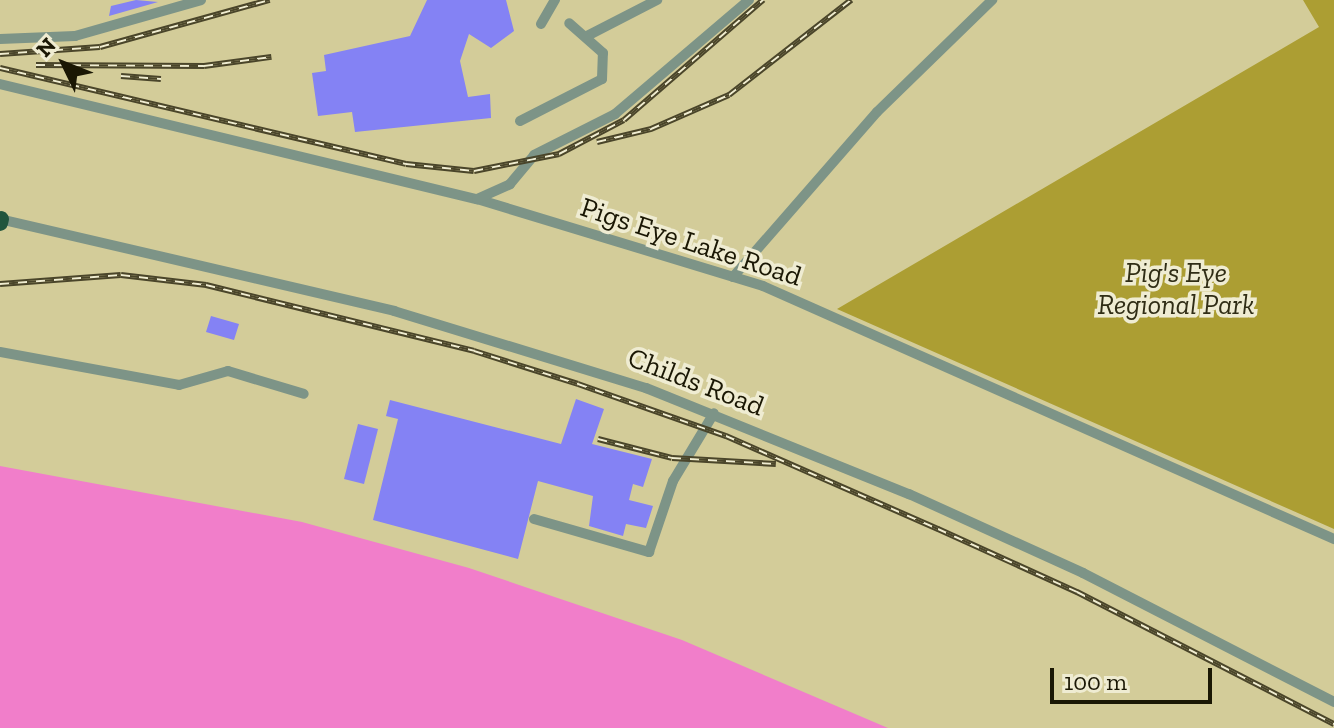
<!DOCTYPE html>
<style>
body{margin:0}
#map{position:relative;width:1334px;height:728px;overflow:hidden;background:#d3cc99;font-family:"Zilla Slab",serif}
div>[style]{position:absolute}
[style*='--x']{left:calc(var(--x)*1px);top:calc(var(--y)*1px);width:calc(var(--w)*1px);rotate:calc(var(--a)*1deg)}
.green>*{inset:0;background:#ac9e33}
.water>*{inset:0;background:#f17eca}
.building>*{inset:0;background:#8482f4}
.minor>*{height:10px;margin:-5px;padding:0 5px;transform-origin:5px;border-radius:5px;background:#7d9487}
.highway>*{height:16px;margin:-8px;padding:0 8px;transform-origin:8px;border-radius:8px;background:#21553d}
.rail>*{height:6px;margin-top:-3px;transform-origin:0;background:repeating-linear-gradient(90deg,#efecd2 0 9px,#4a452a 0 18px);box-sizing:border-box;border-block:2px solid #4a452a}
span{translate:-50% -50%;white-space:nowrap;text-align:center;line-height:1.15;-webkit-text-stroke:7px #efecd2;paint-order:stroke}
.street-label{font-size:28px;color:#1a1704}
.park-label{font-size:28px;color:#302d15;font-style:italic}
.north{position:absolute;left:24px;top:24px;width:80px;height:80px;-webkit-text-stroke:6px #efecd2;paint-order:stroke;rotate:313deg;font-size:22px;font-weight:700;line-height:32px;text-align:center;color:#1a1704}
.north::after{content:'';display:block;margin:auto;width:28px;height:36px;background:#1a1704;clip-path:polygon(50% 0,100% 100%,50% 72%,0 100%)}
.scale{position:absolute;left:1050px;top:668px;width:162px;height:36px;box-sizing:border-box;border:4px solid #1a1704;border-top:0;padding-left:10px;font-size:24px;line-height:28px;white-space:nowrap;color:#1a1704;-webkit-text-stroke:6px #efecd2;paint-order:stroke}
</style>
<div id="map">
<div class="green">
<i style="clip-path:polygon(1303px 0,1334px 0,1334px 529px,837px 309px,1319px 27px)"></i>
</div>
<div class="water">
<i style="clip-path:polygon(0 466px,302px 522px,469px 568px,682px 640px,888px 728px,0 728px)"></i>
</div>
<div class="building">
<i style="clip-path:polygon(136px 0,158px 2px,109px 16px,111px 6px)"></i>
<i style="clip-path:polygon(427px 0,506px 0,514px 31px,491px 48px,469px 34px,460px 61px,468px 97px,490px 94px,491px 118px,355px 132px,352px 112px,318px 116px,312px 73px,326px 71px,324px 55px,410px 36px)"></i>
<i style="clip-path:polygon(211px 316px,239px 324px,234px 340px,206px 332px)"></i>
<i style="clip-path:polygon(576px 399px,604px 409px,592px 444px,652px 459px,643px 487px,633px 484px,629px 500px,653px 506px,646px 528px,626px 524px,623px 536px,589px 526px,593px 496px,538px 481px,518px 559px,373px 520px,398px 419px,386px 416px,390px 400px,561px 444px)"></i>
<i style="clip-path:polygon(358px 424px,378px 429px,364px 484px,344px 479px)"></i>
</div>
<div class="minor">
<i style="--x:541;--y:24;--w:28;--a:-60"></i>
<i style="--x:587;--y:36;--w:79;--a:-27.2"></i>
<i style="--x:0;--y:39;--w:75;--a:-2.3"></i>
<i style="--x:75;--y:36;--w:131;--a:-15.9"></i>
<i style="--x:0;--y:84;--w:491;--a:13.6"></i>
<i style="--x:477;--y:199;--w:299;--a:16.9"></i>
<i style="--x:763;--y:286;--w:625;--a:23.9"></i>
<i style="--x:520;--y:121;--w:92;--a:-27.1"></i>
<i style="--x:602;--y:79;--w:26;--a:-88"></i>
<i style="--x:603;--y:53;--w:45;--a:-138.6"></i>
<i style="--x:477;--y:199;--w:36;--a:-24"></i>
<i style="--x:510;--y:184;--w:38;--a:-50"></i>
<i style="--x:534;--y:155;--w:91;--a:-26.8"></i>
<i style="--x:615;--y:114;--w:176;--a:-40.4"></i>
<i style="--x:0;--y:219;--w:405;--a:13.1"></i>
<i style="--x:394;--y:311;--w:264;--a:17"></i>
<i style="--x:646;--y:388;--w:284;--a:22"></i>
<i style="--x:909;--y:494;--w:191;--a:24.4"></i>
<i style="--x:1083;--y:573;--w:282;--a:27.2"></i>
<i style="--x:733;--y:277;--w:219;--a:-48.9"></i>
<i style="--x:877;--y:112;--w:161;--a:-44.2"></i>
<i style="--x:0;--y:352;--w:182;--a:10.4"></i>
<i style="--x:179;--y:385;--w:51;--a:-15.9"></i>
<i style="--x:228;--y:371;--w:79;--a:16.8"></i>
<i style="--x:534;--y:519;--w:120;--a:16"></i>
<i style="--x:649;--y:552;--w:75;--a:-71.3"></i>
<i style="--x:673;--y:481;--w:79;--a:-58.9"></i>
</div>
<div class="highway">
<i style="--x:0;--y:223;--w:4;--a:-76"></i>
</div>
<div class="rail">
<i style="--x:0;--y:54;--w:100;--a:-4"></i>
<i style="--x:100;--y:47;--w:176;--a:-15.5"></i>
<i style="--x:36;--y:65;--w:168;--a:0.3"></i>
<i style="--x:204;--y:66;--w:68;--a:-7.7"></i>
<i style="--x:0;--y:68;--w:417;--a:13.3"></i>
<i style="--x:406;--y:164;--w:68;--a:5.9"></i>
<i style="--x:474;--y:171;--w:87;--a:-11.3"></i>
<i style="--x:559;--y:154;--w:73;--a:-27.6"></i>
<i style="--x:624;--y:120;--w:184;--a:-40.8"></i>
<i style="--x:121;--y:76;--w:40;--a:4.3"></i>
<i style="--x:597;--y:142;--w:56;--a:-13.5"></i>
<i style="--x:651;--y:129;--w:85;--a:-23.6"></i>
<i style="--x:729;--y:95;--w:155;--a:-37.9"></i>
<i style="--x:0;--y:284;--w:121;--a:-4.3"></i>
<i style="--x:121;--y:275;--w:86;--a:6.7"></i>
<i style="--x:206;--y:285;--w:276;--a:13.8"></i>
<i style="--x:474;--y:351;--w:109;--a:17.6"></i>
<i style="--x:578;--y:384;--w:157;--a:19.4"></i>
<i style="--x:726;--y:436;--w:232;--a:23.7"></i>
<i style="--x:938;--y:529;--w:153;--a:24.4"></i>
<i style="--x:1077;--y:592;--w:289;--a:27.2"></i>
<i style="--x:598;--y:439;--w:76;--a:14.4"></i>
<i style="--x:672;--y:458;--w:104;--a:3.3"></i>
</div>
<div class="street-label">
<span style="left:691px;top:242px;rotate:18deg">Pigs Eye Lake Road</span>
<span style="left:696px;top:382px;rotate:21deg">Childs Road</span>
</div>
<div class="park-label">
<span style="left:1176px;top:289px">Pig's Eye<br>Regional Park</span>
</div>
<div class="north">N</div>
<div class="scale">100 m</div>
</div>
